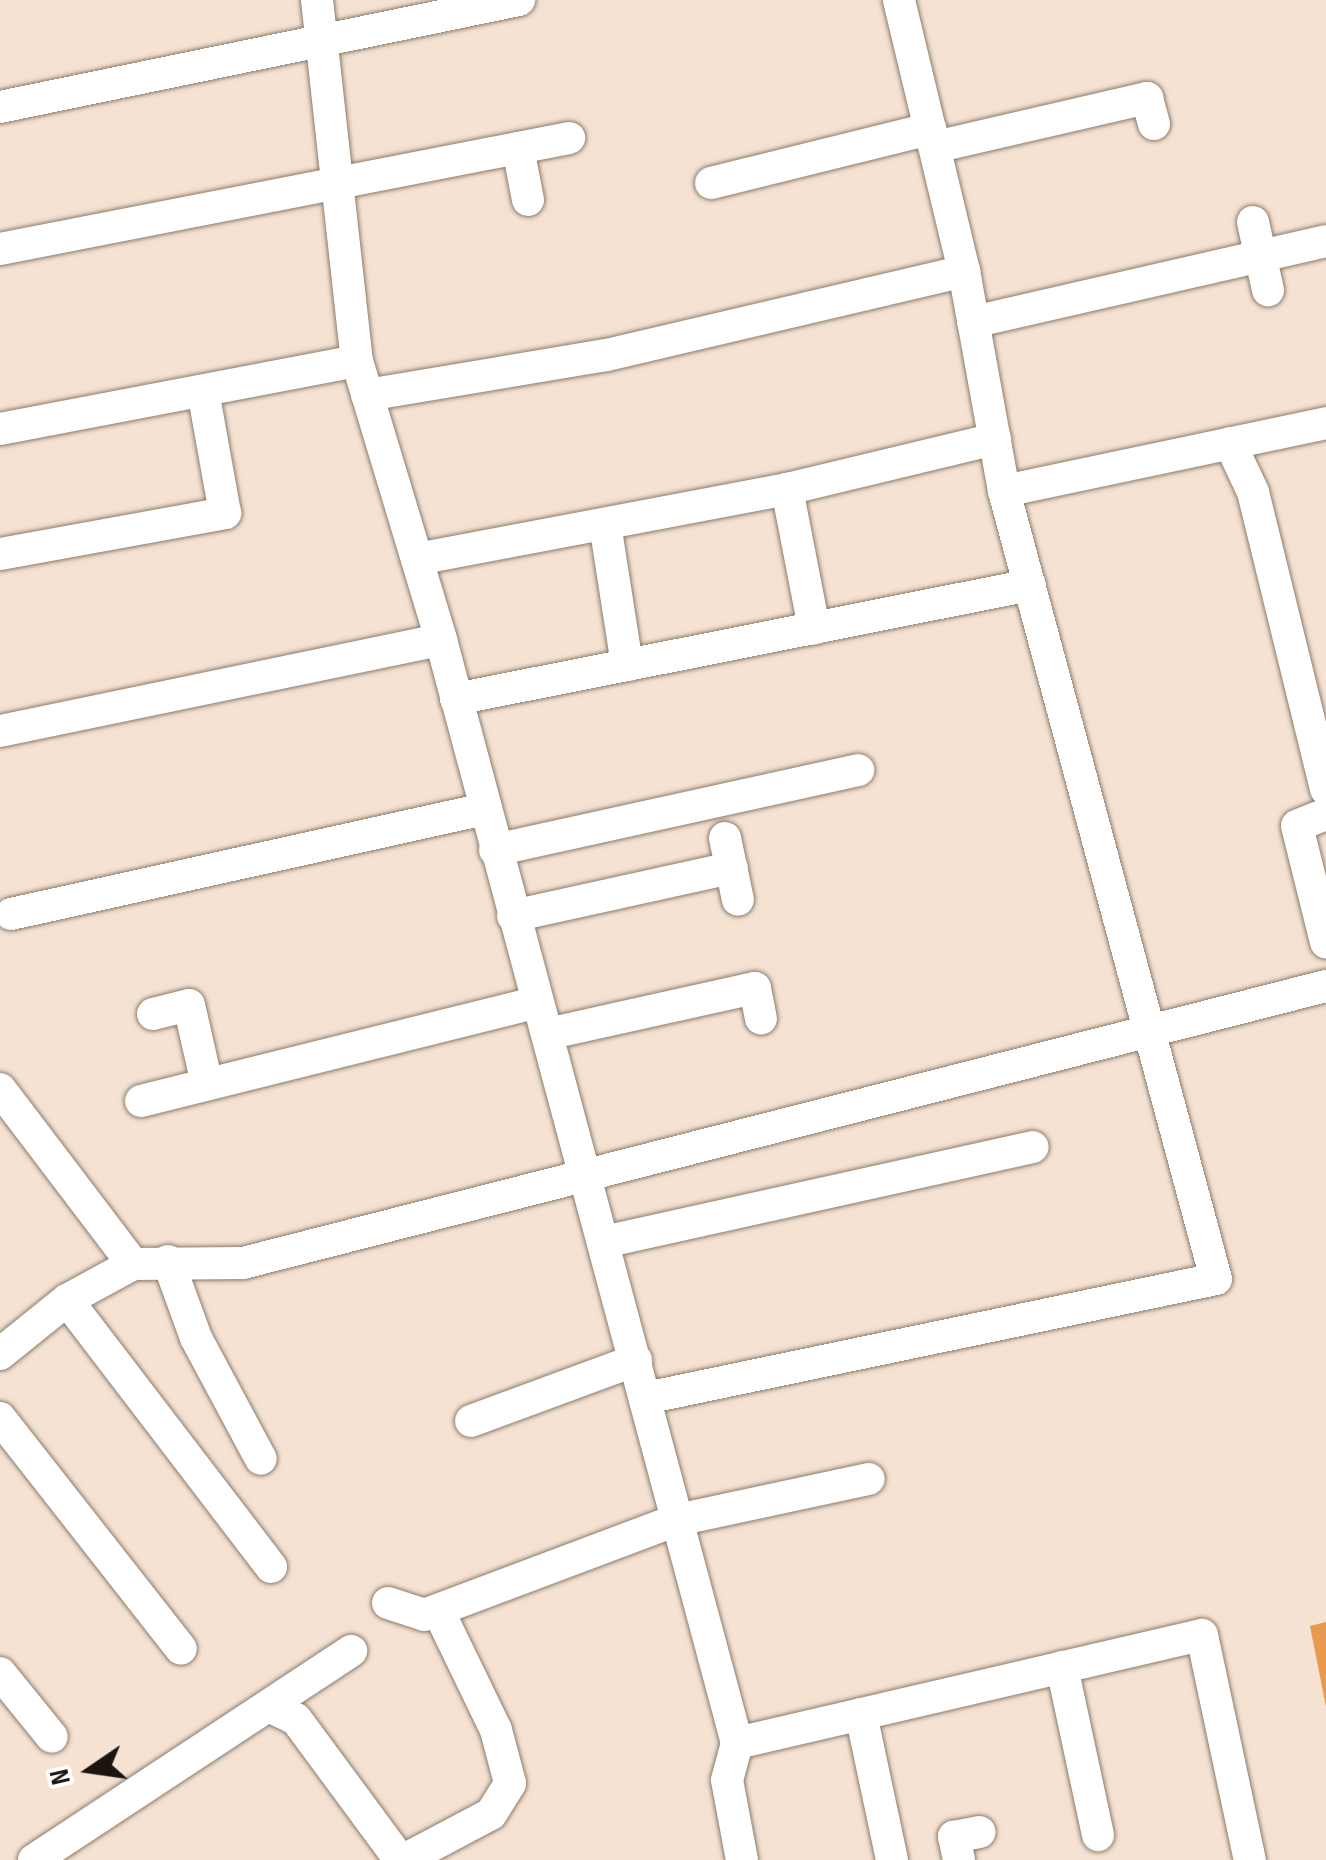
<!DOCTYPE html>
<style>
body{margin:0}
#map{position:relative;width:1326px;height:1860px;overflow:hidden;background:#f5e2d2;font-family:"Sofia Sans Condensed",sans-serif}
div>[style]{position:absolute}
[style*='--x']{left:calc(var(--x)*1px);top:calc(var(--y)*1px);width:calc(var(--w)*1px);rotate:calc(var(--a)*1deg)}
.water>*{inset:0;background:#e69b4f}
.roads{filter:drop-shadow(0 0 2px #8c7b6c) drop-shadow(0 0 2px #8c7b6c)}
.street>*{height:32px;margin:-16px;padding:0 16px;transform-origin:16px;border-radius:16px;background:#fff}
span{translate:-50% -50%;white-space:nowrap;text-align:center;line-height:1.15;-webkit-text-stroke:9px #fff;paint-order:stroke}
.north{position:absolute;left:40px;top:1720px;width:100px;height:100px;-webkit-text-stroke:8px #fff;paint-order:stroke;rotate:257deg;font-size:28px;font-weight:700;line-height:40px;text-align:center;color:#1b140f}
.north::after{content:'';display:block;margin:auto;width:35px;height:45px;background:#1b140f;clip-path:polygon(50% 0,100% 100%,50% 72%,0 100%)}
</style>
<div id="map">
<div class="water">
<i style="clip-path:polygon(1326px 1622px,1326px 1707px,1310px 1626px)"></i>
</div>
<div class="roads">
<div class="street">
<i style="--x:317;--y:0;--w:363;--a:83.7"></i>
<i style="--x:357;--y:361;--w:291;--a:73.2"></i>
<i style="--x:441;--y:640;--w:1142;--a:74.98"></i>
<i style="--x:737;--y:1743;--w:38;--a:105"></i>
<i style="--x:727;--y:1780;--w:81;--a:79.4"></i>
<i style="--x:0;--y:107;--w:530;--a:-11.65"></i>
<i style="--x:935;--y:147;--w:218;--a:-13"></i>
<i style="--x:1147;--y:98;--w:27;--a:75"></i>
<i style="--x:518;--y:148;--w:53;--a:79.1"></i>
<i style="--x:711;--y:183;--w:226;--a:-13.9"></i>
<i style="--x:1253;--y:222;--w:70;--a:77.6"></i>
<i style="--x:0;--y:249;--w:580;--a:-11.04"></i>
<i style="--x:973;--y:322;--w:362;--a:-12.9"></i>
<i style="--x:367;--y:395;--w:243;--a:-9.5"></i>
<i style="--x:607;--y:355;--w:367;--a:-13.2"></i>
<i style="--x:0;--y:429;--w:363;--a:-10.8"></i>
<i style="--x:1230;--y:443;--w:54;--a:64.9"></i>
<i style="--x:1253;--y:492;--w:306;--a:76.2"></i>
<i style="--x:787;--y:489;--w:142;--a:79"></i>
<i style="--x:1004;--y:491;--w:329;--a:-11.9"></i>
<i style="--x:605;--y:524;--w:143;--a:81.1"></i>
<i style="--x:0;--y:554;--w:229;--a:-10.3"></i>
<i style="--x:225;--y:513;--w:124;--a:-100.2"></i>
<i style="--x:417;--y:559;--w:377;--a:-10.7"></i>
<i style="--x:787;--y:489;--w:214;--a:-13.5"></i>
<i style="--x:456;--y:699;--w:585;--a:-11.23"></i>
<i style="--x:0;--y:731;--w:450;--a:-11.7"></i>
<i style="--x:1326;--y:814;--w:31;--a:158"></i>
<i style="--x:1297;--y:826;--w:120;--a:76"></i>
<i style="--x:725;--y:838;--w:63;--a:78.2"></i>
<i style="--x:495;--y:850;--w:372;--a:-12.4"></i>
<i style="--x:11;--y:914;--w:484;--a:-12.5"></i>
<i style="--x:513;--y:916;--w:224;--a:-12.4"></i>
<i style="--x:153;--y:1014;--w:37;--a:-14"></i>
<i style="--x:189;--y:1005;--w:81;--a:77.2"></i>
<i style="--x:547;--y:1034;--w:213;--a:-12.5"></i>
<i style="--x:755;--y:988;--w:31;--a:79"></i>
<i style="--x:0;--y:1089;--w:220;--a:52.8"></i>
<i style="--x:141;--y:1101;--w:408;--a:-14"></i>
<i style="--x:604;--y:1242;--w:439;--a:-12.5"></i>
<i style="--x:168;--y:1261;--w:82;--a:70"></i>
<i style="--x:196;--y:1338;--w:137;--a:61.8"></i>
<i style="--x:67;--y:1300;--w:336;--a:52.6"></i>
<i style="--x:0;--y:1354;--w:86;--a:-38.9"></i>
<i style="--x:67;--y:1300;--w:75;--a:-28.6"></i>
<i style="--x:133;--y:1264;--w:110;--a:-0.5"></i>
<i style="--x:243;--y:1263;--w:1118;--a:-14.35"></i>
<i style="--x:646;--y:1398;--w:582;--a:-11.79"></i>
<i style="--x:1216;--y:1279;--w:816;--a:-105.06"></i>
<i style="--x:1004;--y:491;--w:224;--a:-100.3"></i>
<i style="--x:964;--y:271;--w:279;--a:-103.5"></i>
<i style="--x:0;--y:1418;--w:293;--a:51.9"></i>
<i style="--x:471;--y:1421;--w:176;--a:-20.3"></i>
<i style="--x:388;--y:1603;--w:38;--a:18"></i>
<i style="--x:424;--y:1615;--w:270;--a:-20.6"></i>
<i style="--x:677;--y:1520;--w:196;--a:-12.1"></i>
<i style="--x:1062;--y:1667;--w:172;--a:77.9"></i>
<i style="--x:0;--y:1673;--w:82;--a:50.9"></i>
<i style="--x:273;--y:1708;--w:25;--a:26"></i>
<i style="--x:296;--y:1719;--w:175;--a:53.6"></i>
<i style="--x:861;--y:1714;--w:149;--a:78"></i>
<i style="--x:737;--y:1743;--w:477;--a:-13.1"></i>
<i style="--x:1202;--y:1635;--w:230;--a:78"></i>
<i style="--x:34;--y:1860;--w:380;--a:-33.4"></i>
<i style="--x:404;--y:1860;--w:98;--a:-27.9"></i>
<i style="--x:491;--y:1814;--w:36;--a:-58"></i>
<i style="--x:510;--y:1783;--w:55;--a:-104.8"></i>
<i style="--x:496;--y:1730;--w:133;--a:-115.8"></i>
<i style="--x:959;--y:1860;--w:24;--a:-102"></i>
<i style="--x:954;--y:1837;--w:26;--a:-11"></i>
</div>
</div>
<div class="north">N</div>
</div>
